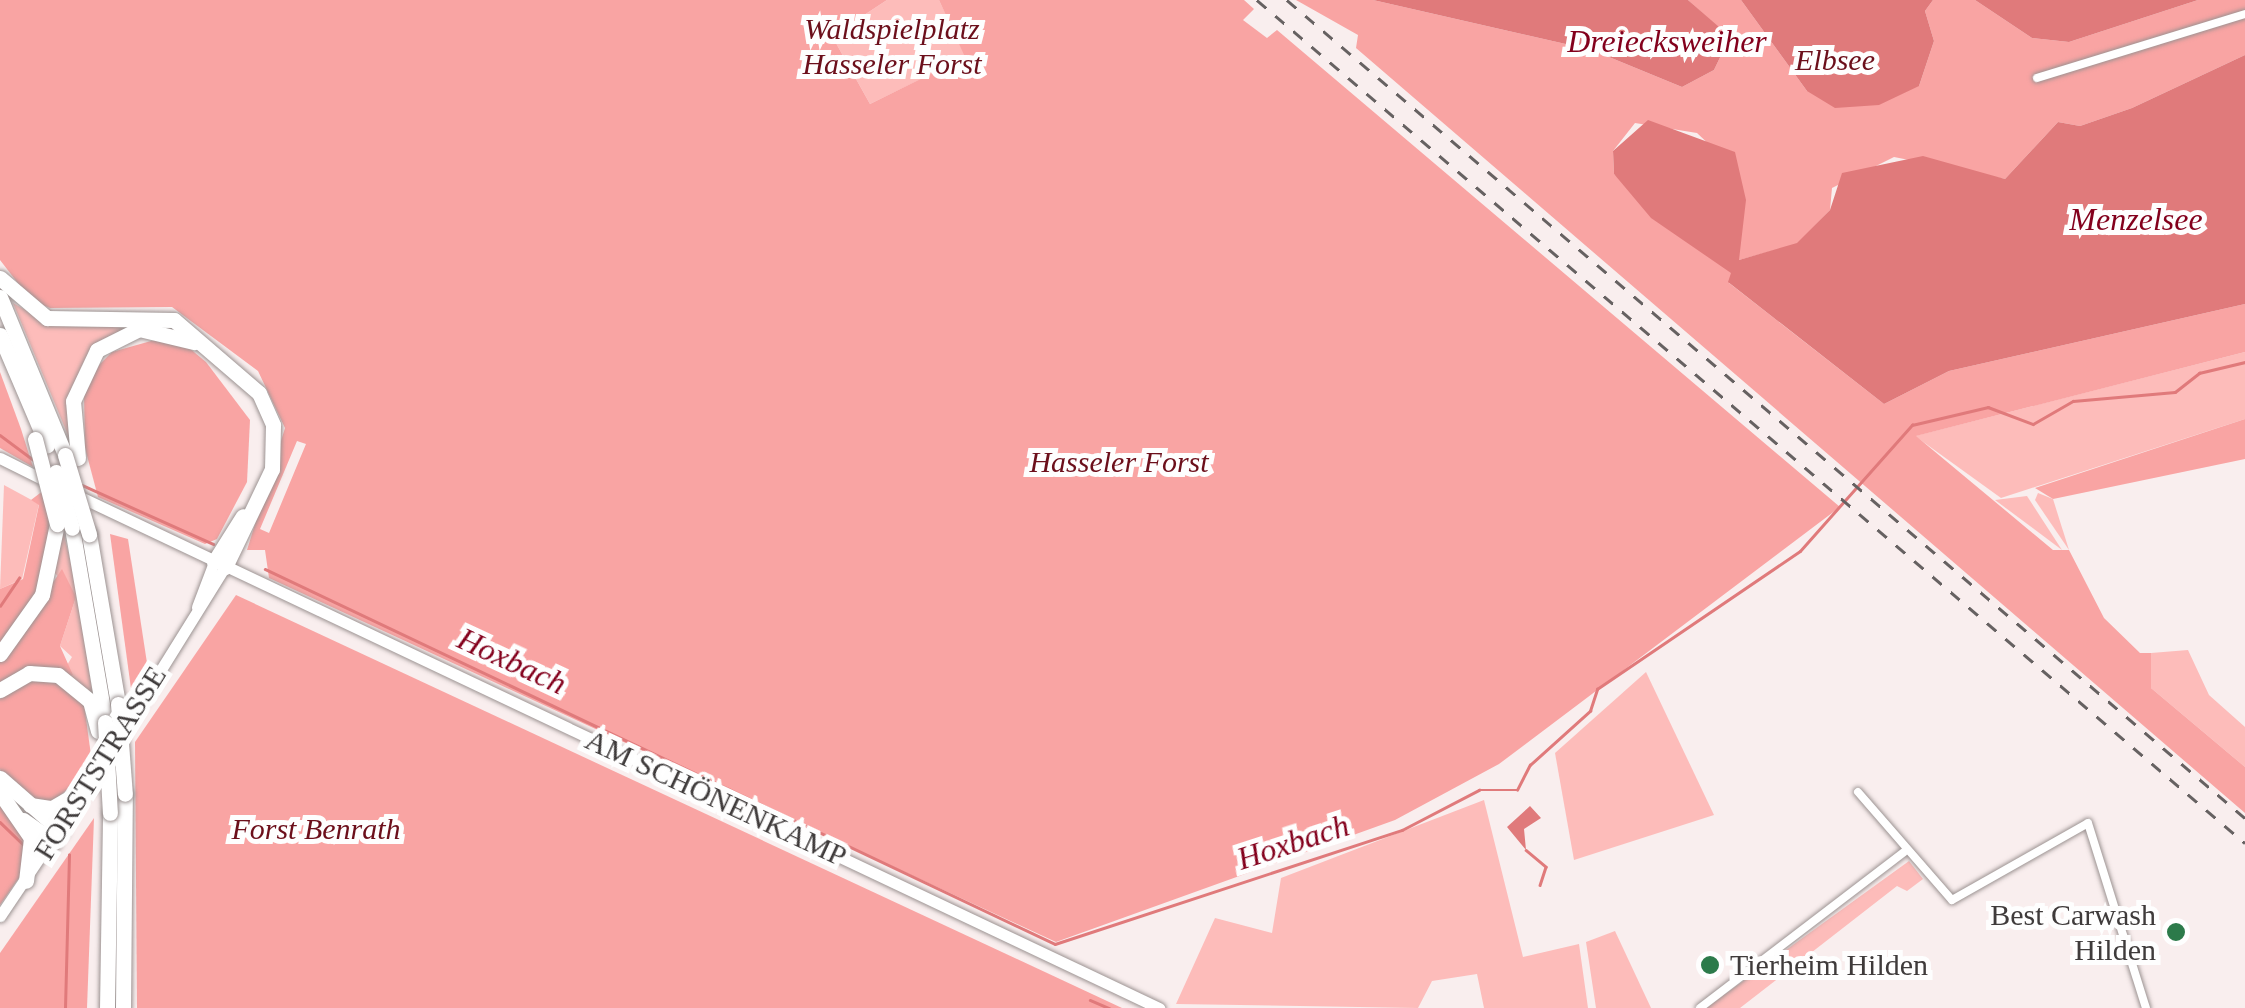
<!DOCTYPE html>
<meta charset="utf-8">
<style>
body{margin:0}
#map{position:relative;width:2245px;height:1008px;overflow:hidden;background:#f9eeee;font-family:Georgia,serif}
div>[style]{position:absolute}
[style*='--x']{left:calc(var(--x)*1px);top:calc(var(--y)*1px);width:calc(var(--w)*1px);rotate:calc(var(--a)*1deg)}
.green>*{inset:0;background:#fdbcba}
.forest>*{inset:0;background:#f9a4a3}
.water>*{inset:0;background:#e07a7b}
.stream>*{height:2.5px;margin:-1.25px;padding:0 1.25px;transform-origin:1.25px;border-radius:1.25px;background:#e07a7b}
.roads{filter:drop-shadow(0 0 2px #9c9392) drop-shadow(0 0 2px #9c9392)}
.minor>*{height:8px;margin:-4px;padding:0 4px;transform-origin:4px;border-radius:4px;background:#fff}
.secondary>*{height:11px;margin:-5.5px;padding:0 5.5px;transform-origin:5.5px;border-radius:5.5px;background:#fff}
.motorway>*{height:15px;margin:-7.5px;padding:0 7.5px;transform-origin:7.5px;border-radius:7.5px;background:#fff}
.rail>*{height:2.5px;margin-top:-1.25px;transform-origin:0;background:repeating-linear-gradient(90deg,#666161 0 12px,transparent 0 24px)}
.bridges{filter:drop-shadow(0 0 2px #9c9392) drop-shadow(0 0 2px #9c9392)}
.motorway-bridge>*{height:15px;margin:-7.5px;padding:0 7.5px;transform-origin:7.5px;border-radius:7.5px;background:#fff}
.dots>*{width:28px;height:28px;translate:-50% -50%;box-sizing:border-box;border:5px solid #fefefe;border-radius:50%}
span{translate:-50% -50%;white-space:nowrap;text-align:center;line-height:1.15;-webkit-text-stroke:10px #fefefe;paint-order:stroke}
.park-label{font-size:30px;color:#6c0f1b;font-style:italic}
.street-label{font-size:30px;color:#3f3b3b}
.poi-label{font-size:30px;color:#3f3b3b}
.right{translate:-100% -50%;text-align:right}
.left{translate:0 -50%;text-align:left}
.water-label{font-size:32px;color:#83001c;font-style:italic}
</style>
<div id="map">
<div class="green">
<i style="clip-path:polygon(887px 0,939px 0,966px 57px,870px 104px,832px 36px)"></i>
<i style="clip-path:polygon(13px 303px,43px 320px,149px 318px,173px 328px,96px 349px,70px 440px)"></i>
<i style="clip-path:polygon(2245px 352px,2245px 419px,2001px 498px,1915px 436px)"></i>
<i style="clip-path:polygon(4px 485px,39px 504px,22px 579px,0 589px)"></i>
<i style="clip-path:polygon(2038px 493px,2053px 499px,2069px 550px,2035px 500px)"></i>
<i style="clip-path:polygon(2027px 496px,2062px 550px,1995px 500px)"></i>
<i style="clip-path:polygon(62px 527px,75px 579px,94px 703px,64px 670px,72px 657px,60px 646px,76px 597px,54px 572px)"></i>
<i style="clip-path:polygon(2188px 650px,2209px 695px,2245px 727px,2245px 767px,2151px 688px,2151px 653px)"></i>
<i style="clip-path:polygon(1646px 672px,1714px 815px,1574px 860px,1555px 753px)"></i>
<i style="clip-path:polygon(1484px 800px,1523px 957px,1579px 944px,1588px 1008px,1484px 1008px,1477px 974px,1432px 981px,1418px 1008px,1176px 1004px,1215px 918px,1272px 933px,1281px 878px)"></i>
<i style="clip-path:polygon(1909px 861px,1923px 879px,1907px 891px,1897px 886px,1740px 1008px,1706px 1008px)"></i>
<i style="clip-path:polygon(1615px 931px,1651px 1008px,1596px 1008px,1586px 942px)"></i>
</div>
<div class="forest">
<i style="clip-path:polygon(evenodd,0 0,887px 0,832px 36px,870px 104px,965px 57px,939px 0,1244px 0,1254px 9px,1243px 20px,1267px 38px,1277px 30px,1840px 507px,1499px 764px,1395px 820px,1056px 942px,269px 578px,265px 550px,247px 550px,285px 428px,258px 371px,172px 307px,50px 308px,31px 300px,0 260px,0 0,297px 441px,306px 444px,269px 533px,260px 529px,297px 441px)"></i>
<i style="clip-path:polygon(1296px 0,1373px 0,1592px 50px,1682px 87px,1714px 70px,1725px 47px,1719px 28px,1688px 0,1741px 0,1807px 91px,1919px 86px,1934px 41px,1925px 11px,1933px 0,1975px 0,2032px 38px,2069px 42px,2198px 0,2245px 0,2245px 55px,2132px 108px,2080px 126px,2058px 122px,2005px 179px,1894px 157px,1832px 188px,1830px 210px,1797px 244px,1739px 260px,1715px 150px,1697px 133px,1635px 123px,1613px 151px,1614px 174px,1732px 273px,1729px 283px,1884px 404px,1949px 371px,2245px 304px,2245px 352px,1916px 436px,2053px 550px,2069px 550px,2104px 618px,2140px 653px,2151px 653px,2151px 688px,2245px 767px,2245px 813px,1356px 48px,1358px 35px)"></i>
<i style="clip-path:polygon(158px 339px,182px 342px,206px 362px,250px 420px,247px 482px,217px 539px,205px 544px,98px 497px,85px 448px,84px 395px,96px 368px,112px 352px)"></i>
<i style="clip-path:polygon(0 372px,21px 429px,33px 467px,0 448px)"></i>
<i style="clip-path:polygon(2245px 419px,2245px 459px,2053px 499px,2035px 488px)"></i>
<i style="clip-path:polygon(44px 490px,51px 530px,36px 593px,0 644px,0 589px,23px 579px,39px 505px,31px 500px)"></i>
<i style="clip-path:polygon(110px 534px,128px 539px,147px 663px,132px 696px)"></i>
<i style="clip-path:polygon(62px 569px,76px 597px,60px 646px,73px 675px,0 683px,0 661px)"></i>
<i style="clip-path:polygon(236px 595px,1122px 1008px,137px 1008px,135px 742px)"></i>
<i style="clip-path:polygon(51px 678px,84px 704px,93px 770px,46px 806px,6px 783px,0 769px,0 699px,26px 680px)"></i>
<i style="clip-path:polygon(0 802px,27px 836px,25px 869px,0 905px)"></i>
<i style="clip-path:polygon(94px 818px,87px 1008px,0 1008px,0 953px)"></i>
</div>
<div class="water">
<i style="clip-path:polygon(1373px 0,1688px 0,1719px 27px,1725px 47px,1714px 70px,1682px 87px,1592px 50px)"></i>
<i style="clip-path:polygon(1741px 0,1933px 0,1925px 11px,1934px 41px,1919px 86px,1879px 105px,1835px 108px,1807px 91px)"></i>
<i style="clip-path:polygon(1975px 0,2198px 0,2069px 42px,2032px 38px)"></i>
<i style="clip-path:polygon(2245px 55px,2245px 304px,1949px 371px,1884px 404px,1728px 282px,1731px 273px,1651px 218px,1614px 174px,1613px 151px,1648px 120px,1735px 152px,1746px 200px,1739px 260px,1797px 243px,1830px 210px,1842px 173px,1923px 156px,2005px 179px,2058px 122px,2080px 126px,2132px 108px)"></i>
<i style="clip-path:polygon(1530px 806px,1541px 818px,1524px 829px,1526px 850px,1507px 827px)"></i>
</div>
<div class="stream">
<i style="--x:0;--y:435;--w:44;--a:36.6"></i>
<i style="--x:82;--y:485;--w:144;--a:24.2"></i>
<i style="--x:265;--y:569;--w:874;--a:25.39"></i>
<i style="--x:1055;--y:944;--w:365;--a:-18.2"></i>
<i style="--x:1402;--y:830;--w:87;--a:-27.5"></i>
<i style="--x:1479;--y:790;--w:38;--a:0"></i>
<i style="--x:1517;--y:790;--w:28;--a:-63"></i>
<i style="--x:1530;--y:765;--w:81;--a:-42"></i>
<i style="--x:1590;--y:711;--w:23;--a:-72"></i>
<i style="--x:1597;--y:689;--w:245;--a:-34.2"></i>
<i style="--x:1800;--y:551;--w:169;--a:-48.4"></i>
<i style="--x:1912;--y:425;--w:78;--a:-13.3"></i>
<i style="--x:1988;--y:407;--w:48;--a:20.7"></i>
<i style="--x:2033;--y:424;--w:46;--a:-29.9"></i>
<i style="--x:2073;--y:401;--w:102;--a:-5"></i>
<i style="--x:2175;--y:392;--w:31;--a:-38"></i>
<i style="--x:2199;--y:373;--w:47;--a:-13.4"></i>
<i style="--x:0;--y:606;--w:34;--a:-56"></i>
<i style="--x:0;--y:822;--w:32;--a:44"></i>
<i style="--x:1526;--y:850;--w:26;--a:40"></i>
<i style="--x:1546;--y:867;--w:19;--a:108"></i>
<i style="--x:1090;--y:1000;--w:21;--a:23"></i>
<i style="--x:65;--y:1008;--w:153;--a:-88.5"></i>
</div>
<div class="roads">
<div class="minor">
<i style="--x:2037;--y:78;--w:218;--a:-17.1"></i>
<i style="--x:1858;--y:792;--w:143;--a:49"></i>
<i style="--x:1952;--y:900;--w:156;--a:-29.5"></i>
<i style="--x:2088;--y:823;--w:194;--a:72.6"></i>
<i style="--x:1700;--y:1008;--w:257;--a:-37.4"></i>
</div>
<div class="secondary">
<i style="--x:0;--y:458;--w:54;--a:26.6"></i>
<i style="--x:74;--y:494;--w:1201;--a:25.35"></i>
<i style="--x:197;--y:607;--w:48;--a:-69.3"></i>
<i style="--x:119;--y:737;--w:200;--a:-58.1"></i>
<i style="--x:0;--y:916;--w:192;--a:-56.1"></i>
</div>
<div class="motorway">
<i style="--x:0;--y:278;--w:62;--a:40.4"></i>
<i style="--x:47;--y:318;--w:127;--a:0.9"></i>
<i style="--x:174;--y:320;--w:112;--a:40.7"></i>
<i style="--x:259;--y:393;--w:35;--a:66"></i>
<i style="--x:273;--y:425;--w:44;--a:91.3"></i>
<i style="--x:272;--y:469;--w:109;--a:115.6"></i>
<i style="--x:0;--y:297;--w:171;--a:67.6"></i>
<i style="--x:0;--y:335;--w:120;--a:66.9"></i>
<i style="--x:78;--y:458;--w:57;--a:-95"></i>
<i style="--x:73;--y:401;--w:56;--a:-64.8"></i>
<i style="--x:97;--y:350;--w:47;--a:-26.6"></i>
<i style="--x:139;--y:329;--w:57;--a:13.3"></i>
<i style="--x:72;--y:528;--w:197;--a:80.3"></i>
<i style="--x:89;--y:534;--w:172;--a:80.3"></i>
<i style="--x:214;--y:562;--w:54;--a:-57.8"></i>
<i style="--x:0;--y:654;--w:72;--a:-54.6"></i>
<i style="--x:42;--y:595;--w:73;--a:-78.1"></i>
<i style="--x:0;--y:690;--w:34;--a:-30"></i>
<i style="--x:29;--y:673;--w:29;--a:4"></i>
<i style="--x:58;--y:675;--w:41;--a:39.1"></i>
<i style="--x:90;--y:701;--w:31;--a:75"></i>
<i style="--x:0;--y:778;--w:81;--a:41"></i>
<i style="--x:0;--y:793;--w:55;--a:55.4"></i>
<i style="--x:31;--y:838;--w:43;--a:96.6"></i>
<i style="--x:30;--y:805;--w:22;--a:8"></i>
<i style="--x:52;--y:808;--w:44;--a:-30.1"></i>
<i style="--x:23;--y:820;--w:38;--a:35"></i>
<i style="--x:107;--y:1008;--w:195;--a:-89.1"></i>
<i style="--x:123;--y:1008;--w:214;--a:-89.5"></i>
</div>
</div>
<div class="rail">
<i style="--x:1257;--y:0;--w:1299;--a:40.47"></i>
<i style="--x:1287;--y:0;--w:1260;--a:40.49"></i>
</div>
<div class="bridges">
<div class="motorway-bridge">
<i style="--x:35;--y:439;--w:88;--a:75.5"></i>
<i style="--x:65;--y:455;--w:83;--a:73.1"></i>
<i style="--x:56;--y:472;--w:58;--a:74.1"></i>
<i style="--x:118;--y:704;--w:90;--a:85.6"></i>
<i style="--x:105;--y:722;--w:91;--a:86.9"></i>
</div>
</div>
<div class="dots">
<i style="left:2176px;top:932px;background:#2c7a4a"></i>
<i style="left:1710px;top:965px;background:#2c7a4a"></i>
</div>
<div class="park-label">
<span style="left:892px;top:46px">Waldspielplatz<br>Hasseler Forst</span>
<span style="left:1835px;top:60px">Elbsee</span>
<span style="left:1119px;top:462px">Hasseler Forst</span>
<span style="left:316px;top:829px">Forst Benrath</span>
</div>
<div class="street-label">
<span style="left:100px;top:763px;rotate:-58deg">FORSTSTRASSE</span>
<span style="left:716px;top:798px;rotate:25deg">AM SCHÖNENKAMP</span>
</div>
<div class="poi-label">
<span class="right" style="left:2156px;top:932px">Best Carwash<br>Hilden</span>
<span class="left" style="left:1730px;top:965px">Tierheim Hilden</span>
</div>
<div class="water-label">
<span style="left:1667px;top:41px">Dreiecksweiher</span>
<span style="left:2136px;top:219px">Menzelsee</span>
<span style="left:512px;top:661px;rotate:25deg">Hoxbach</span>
<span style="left:1293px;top:842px;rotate:-18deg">Hoxbach</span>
</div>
</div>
